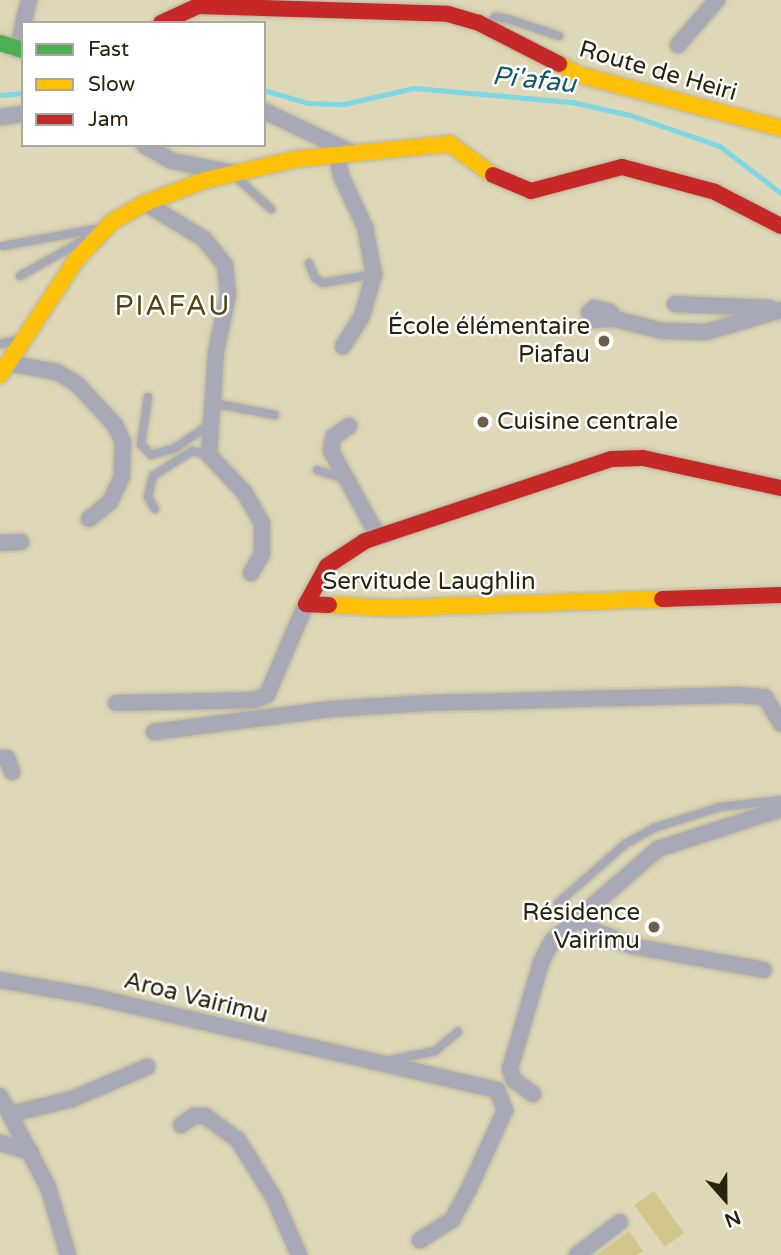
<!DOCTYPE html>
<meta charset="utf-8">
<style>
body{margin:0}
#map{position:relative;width:781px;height:1255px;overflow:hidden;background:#dfd8b8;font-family:"Varela Round",sans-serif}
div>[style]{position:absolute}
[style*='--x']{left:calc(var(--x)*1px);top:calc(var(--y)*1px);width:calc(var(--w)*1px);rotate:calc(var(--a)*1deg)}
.green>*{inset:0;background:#d2c68c}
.stream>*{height:4.5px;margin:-2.25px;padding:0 2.25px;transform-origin:2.25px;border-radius:2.25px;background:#7fd7e4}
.roads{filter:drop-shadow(0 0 2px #bbb59c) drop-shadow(0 0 2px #bbb59c)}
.lane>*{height:8px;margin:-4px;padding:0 4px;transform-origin:4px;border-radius:4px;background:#a8a9b7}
.street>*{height:16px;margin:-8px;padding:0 8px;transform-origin:8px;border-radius:8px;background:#a8a9b7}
.fast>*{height:16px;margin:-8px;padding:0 8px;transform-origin:8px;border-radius:8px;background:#4caf50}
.slow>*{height:16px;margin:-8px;padding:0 8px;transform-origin:8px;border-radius:8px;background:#ffc107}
.jam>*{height:16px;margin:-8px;padding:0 8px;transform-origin:8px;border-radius:8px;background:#c62828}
.dots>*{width:19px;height:19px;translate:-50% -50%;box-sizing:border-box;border:4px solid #fff;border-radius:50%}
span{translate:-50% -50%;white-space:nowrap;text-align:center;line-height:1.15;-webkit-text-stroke:5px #fff;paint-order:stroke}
.street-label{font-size:24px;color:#27230d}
.poi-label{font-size:24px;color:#27230d}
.right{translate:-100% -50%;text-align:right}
.left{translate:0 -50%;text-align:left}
.water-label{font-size:26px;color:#105a6b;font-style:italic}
.quarter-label{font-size:28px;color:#51460e;letter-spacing:2px}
.legend{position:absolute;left:21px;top:21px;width:245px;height:126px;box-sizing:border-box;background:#fff;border:2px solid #a9a79e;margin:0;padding:9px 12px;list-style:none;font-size:21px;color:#27230d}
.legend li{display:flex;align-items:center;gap:14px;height:35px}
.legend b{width:35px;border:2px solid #a9a79e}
.north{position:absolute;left:690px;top:1164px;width:70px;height:70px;-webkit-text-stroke:5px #fff;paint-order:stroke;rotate:159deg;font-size:19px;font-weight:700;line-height:28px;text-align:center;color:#27230d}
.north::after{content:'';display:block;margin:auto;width:24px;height:32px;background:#27230d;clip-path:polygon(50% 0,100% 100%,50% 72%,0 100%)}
</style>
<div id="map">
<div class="green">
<i style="clip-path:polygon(654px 1191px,684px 1233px,665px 1247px,634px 1205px)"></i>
<i style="clip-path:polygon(629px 1231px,643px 1251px,636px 1255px,597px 1255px)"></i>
</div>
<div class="stream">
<i style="--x:264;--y:90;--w:46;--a:16.5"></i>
<i style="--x:308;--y:103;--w:36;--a:2"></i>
<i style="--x:344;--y:104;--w:72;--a:-12.9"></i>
<i style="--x:414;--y:88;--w:159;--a:5.1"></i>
<i style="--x:572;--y:102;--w:59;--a:12.6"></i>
<i style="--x:630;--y:115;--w:95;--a:19"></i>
<i style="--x:720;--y:146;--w:77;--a:37.6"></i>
<i style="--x:0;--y:95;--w:23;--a:-5"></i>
</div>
<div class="roads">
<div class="lane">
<i style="--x:488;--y:26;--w:11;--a:-52"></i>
<i style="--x:495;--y:17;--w:13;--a:9"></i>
<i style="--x:508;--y:19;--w:54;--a:18.4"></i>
<i style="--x:235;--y:176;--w:49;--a:42.5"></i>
<i style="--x:3;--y:246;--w:100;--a:-10.4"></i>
<i style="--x:309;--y:263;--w:16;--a:68"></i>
<i style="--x:315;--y:278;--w:9;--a:32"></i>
<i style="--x:323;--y:283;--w:52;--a:-10"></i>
<i style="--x:20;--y:276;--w:73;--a:-29.4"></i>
<i style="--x:0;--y:344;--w:18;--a:-13"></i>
<i style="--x:148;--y:397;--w:48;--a:98.5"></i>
<i style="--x:141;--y:444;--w:15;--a:48"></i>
<i style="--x:151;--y:455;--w:25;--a:-16"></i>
<i style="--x:175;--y:448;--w:42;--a:-34.4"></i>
<i style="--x:213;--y:403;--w:63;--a:11"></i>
<i style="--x:317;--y:470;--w:29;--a:18"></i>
<i style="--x:155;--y:509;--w:14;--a:-120"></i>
<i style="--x:148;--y:497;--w:22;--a:-77"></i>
<i style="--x:153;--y:476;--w:46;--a:-32.7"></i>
<i style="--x:192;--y:451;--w:17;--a:13"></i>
<i style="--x:558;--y:903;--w:89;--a:-41.4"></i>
<i style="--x:625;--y:844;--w:33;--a:-29"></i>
<i style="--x:654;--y:828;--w:69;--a:-17.7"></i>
<i style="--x:720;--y:807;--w:61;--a:-6.5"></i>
<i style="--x:386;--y:1061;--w:50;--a:-11.5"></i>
<i style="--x:435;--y:1051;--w:30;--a:-40"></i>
</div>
<div class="street">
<i style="--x:23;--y:23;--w:24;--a:-75"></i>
<i style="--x:678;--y:45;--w:60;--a:-49.1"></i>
<i style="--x:18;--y:49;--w:25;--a:-78"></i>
<i style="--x:264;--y:111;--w:98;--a:25.3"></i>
<i style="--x:1;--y:117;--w:22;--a:-8"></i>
<i style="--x:144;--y:145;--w:32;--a:30"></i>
<i style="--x:172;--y:161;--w:62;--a:11.1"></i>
<i style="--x:337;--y:155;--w:21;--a:79"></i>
<i style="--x:341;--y:176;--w:56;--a:64.8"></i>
<i style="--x:365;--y:227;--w:48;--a:79.2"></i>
<i style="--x:374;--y:274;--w:44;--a:105.9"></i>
<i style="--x:362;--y:316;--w:36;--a:122"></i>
<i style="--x:145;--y:203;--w:69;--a:31.4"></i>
<i style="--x:204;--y:239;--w:33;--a:51"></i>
<i style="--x:225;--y:265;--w:30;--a:84"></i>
<i style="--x:228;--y:295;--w:58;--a:101.9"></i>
<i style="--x:216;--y:352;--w:103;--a:93.9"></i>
<i style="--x:209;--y:455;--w:51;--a:46.6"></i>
<i style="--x:244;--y:492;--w:36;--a:60"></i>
<i style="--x:262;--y:523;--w:31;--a:90"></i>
<i style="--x:262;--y:554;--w:22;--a:120"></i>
<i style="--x:675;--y:304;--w:95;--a:2.4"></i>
<i style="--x:594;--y:308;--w:16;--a:14"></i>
<i style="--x:610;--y:312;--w:9;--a:54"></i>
<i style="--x:615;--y:319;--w:23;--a:178"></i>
<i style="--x:592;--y:320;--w:8;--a:-113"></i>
<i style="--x:589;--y:313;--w:7;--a:-45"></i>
<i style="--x:615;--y:319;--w:49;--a:14.3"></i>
<i style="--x:662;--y:331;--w:44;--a:1.3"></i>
<i style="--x:706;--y:332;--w:78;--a:-16.3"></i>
<i style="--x:8;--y:363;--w:50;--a:10.4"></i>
<i style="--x:57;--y:372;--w:23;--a:31"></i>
<i style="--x:77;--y:384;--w:56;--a:47.2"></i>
<i style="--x:115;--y:425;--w:19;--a:65"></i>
<i style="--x:123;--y:442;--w:35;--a:92"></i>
<i style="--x:122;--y:477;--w:28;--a:116"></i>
<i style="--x:110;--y:502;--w:27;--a:141"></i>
<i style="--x:349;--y:426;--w:19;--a:145"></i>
<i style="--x:333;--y:437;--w:14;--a:98"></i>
<i style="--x:331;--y:451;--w:97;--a:61.1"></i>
<i style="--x:0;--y:543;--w:21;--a:-3"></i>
<i style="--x:116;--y:703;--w:138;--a:-1.2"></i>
<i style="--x:254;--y:700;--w:14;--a:-21"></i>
<i style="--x:267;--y:695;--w:99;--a:-66.8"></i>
<i style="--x:154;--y:732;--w:177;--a:-7.4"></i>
<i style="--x:330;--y:709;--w:98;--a:-3.5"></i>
<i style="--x:428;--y:703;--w:309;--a:-1.5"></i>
<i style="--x:737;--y:695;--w:28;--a:4"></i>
<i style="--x:765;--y:697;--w:31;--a:59"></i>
<i style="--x:0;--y:758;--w:7;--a:0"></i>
<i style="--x:7;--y:758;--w:15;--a:70"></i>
<i style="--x:579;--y:917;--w:16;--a:47"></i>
<i style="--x:590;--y:929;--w:45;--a:22"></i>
<i style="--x:632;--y:946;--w:134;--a:10.3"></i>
<i style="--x:0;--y:980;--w:87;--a:9.9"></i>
<i style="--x:86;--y:995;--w:422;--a:13"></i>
<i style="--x:497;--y:1090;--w:22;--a:68"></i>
<i style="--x:505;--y:1110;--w:87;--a:114.5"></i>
<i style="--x:469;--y:1189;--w:35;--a:119"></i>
<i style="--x:452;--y:1220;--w:38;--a:148"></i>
<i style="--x:533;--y:1094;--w:24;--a:-144"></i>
<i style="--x:514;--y:1080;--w:12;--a:-110"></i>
<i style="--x:510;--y:1069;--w:111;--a:-73.8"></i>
<i style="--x:541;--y:962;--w:24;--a:-62"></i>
<i style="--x:552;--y:941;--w:140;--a:-41"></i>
<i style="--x:658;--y:849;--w:129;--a:-18"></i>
<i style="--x:0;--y:1096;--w:103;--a:62.2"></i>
<i style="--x:48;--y:1187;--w:71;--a:73.6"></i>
<i style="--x:11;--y:1114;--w:63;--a:-13.8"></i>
<i style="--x:72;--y:1099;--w:82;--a:-23.1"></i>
<i style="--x:181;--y:1125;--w:16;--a:-35"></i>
<i style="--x:194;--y:1116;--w:11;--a:0"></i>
<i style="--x:205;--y:1116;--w:41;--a:36"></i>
<i style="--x:238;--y:1140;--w:68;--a:58.2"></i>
<i style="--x:274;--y:1198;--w:62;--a:66.3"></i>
<i style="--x:0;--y:1143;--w:32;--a:16"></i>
<i style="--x:577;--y:1255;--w:54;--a:-37.5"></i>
</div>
<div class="fast">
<i style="--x:0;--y:43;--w:24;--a:17"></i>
</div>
<div class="slow">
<i style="--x:559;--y:64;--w:24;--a:28"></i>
<i style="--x:580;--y:75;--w:208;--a:14.8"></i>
<i style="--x:0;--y:375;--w:138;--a:-56.5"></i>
<i style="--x:76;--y:260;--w:54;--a:-46.5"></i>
<i style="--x:113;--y:221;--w:37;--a:-29"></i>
<i style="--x:145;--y:203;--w:65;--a:-20.7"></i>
<i style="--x:206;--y:180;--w:92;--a:-13.1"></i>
<i style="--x:296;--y:159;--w:155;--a:-5.6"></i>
<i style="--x:450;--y:144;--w:53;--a:35.8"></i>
<i style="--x:329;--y:605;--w:63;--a:2.7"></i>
<i style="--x:392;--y:608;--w:270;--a:-1.9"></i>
</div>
<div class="jam">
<i style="--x:161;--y:23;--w:41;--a:-24.7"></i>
<i style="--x:198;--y:6;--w:250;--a:1.8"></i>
<i style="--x:448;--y:14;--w:32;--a:16"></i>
<i style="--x:479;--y:23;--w:90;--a:27.1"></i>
<i style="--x:493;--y:175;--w:41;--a:22.8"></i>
<i style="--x:531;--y:191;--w:94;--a:-14.8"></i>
<i style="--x:622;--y:167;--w:96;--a:15"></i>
<i style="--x:715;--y:192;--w:74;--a:27.3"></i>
<i style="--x:662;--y:599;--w:119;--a:-1.9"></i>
<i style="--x:329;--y:605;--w:23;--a:-178"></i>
<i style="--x:306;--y:604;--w:43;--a:-61.1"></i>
<i style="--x:327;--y:566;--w:45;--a:-33.3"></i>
<i style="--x:365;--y:541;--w:260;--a:-18.4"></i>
<i style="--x:612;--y:459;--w:31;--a:-2"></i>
<i style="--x:643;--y:458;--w:141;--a:12.3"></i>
</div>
</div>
<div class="dots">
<i style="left:604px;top:341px;background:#676249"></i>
<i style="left:483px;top:422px;background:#676249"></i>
<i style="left:654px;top:927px;background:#676249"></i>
</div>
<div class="street-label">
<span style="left:658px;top:71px;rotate:16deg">Route de Heiri</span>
<span style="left:429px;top:582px">Servitude Laughlin</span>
<span style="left:196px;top:998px;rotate:14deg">Aroa Vairimu</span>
</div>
<div class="poi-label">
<span class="right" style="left:590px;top:341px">École élémentaire<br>Piafau</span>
<span class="left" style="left:497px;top:422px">Cuisine centrale</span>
<span class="right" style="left:640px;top:927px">Résidence<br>Vairimu</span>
</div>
<div class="water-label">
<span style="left:534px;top:80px;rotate:6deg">Pi'afau</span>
</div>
<div class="quarter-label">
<span style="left:173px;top:306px">PIAFAU</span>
</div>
<ul class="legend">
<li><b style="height:9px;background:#4caf50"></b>Fast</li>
<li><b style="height:9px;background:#ffc107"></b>Slow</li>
<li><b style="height:9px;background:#c62828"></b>Jam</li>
</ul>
<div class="north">N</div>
</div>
